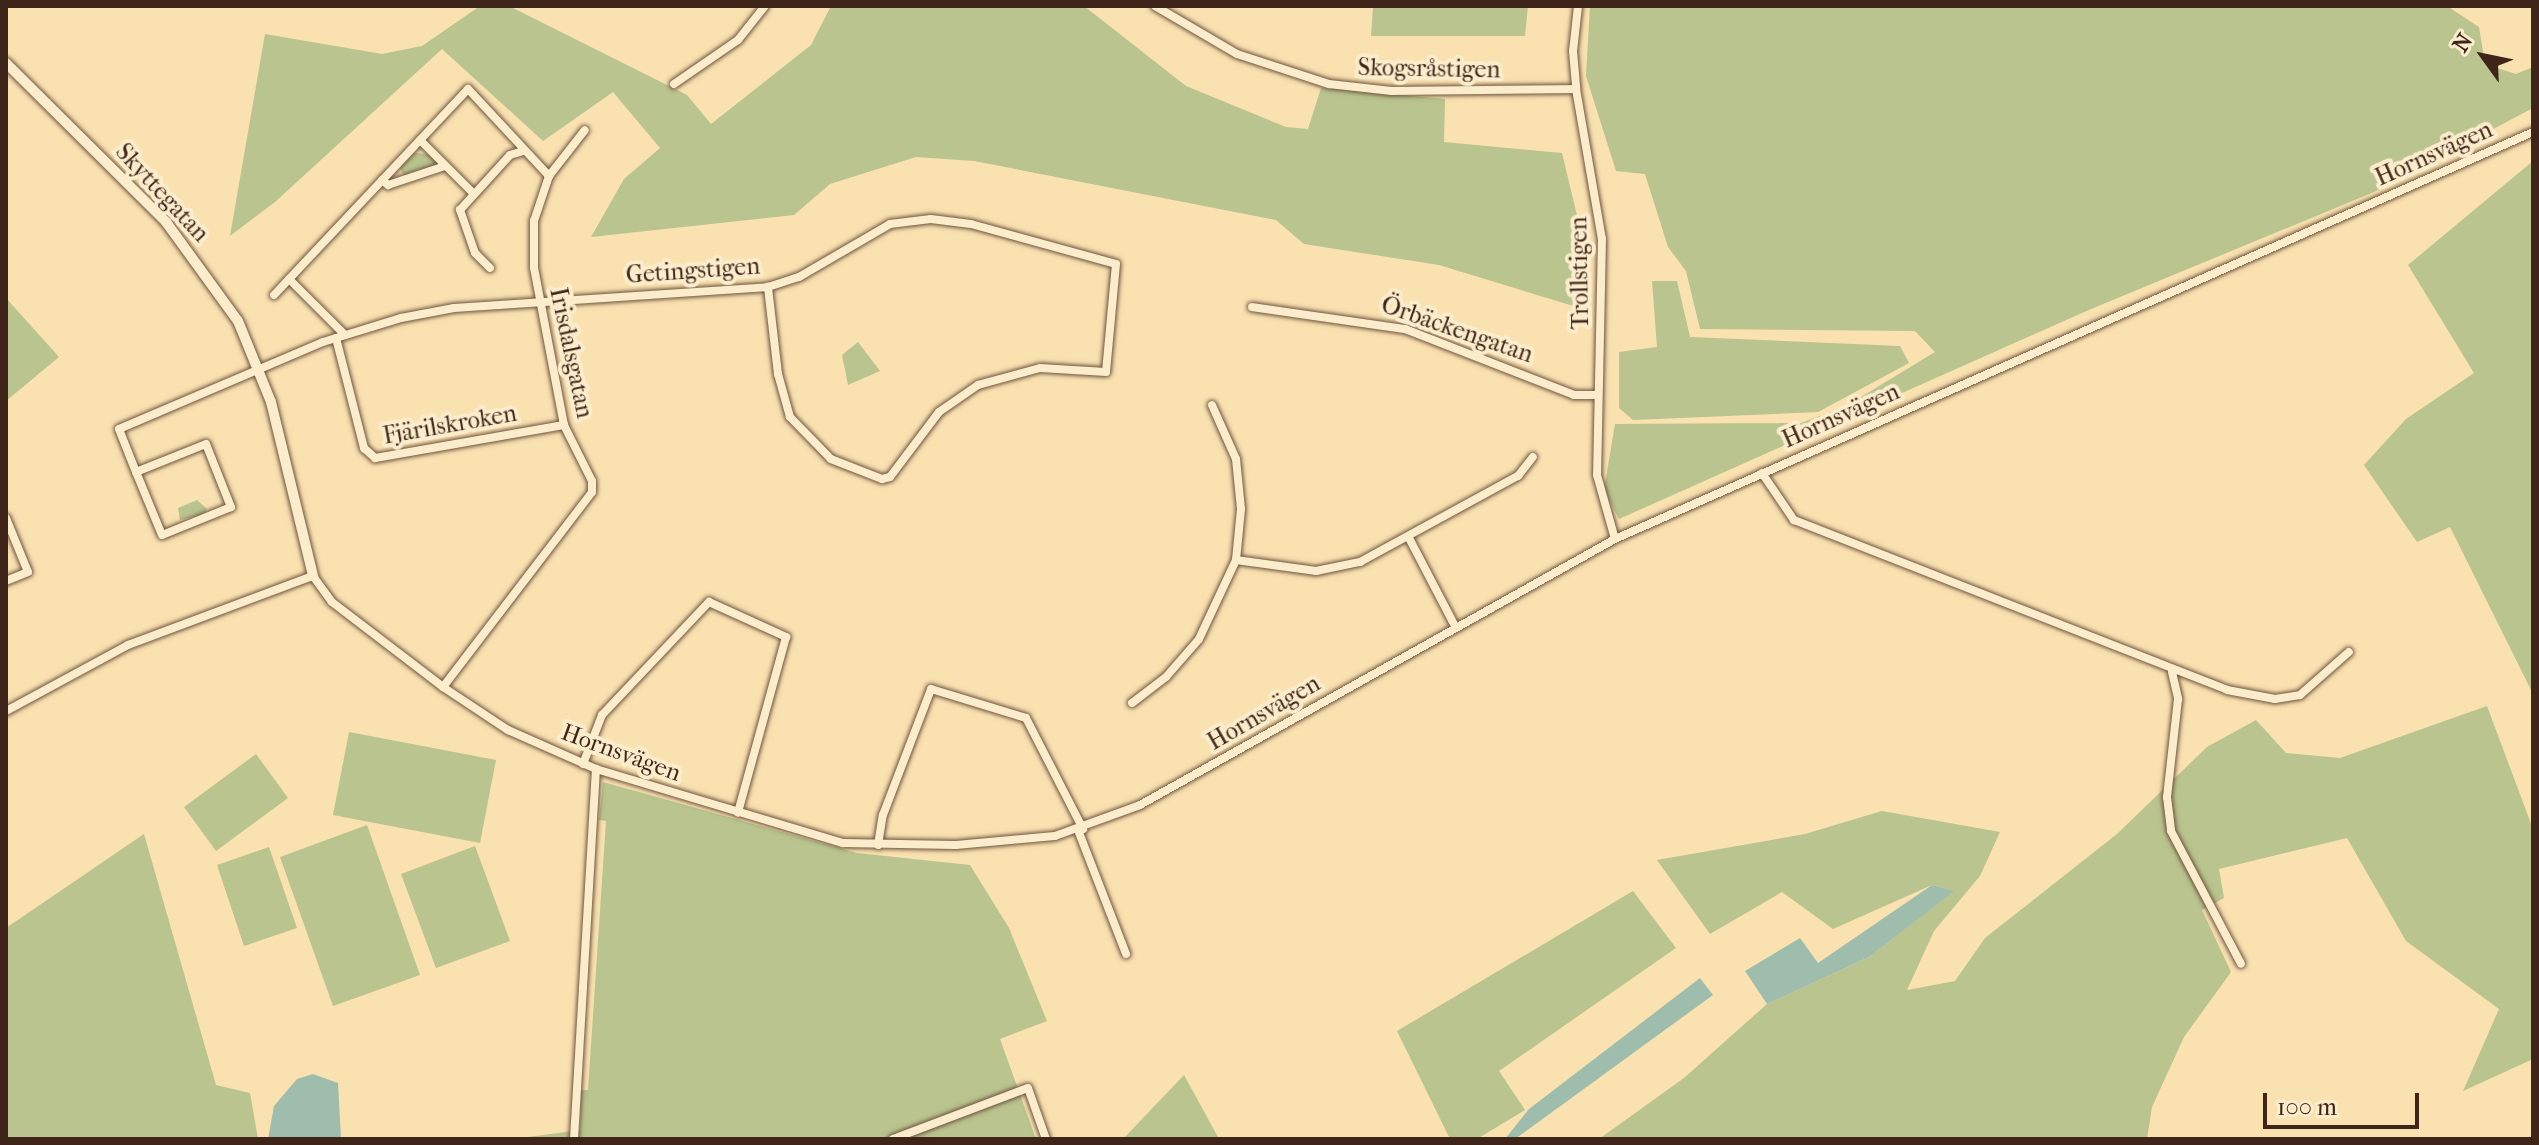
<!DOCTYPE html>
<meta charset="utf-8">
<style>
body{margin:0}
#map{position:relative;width:2539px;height:1145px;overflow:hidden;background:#f9e1b0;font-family:"IM FELL French Canon",serif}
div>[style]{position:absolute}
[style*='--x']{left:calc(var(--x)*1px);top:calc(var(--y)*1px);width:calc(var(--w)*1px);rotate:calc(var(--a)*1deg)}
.green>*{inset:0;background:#b9c48e}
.water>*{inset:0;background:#9ebdad}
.roads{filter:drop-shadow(0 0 2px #6e543f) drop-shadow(0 0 2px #6e543f)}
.minor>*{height:8px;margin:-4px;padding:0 4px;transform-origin:4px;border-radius:4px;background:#fbeccc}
.tertiary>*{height:10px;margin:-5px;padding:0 5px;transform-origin:5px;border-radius:5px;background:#fbeccc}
span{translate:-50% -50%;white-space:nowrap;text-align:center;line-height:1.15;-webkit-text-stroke:8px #fbeccc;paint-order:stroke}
.street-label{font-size:24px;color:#3f2519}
.frame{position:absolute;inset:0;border:8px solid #3f2519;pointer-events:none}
.north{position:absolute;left:2443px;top:16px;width:80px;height:80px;-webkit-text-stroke:6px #fbeccc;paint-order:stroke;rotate:303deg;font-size:22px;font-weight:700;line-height:32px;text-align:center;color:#3f2519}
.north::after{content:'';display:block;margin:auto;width:28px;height:36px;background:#3f2519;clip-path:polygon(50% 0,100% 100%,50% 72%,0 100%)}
.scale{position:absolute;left:2263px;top:1093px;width:156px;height:36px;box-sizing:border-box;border:4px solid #3f2519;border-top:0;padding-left:10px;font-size:24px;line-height:28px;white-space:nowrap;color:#3f2519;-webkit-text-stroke:6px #fbeccc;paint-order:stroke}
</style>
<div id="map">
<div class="green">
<i style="clip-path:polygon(480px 6px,509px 6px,687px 95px,711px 124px,811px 45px,831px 6px,1084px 6px,1186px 86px,1286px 127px,1308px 129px,1321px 88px,1445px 99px,1444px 142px,1562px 153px,1581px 232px,1580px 308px,1439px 265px,1304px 244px,1276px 220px,974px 161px,916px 157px,830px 184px,794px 215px,591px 237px,624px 179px,660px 148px,613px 92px,543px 141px,442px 49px,275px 202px,230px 236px,265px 34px,382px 54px,422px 46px)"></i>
<i style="clip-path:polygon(1373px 6px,1528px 6px,1525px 36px,1371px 36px)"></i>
<i style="clip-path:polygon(1590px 6px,2447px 6px,2479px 27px,2485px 64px,2516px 74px,2533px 67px,2533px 108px,2374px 192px,2091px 309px,1619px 519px,1604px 490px,1615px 424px,1801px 423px,1846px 406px,1935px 352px,1915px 331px,1700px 329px,1686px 271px,1668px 247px,1645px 174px,1616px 171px,1586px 76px)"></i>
<i style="clip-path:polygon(415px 153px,428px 154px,439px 164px,405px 177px,399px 167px)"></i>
<i style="clip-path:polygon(2533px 161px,2533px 694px,2450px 527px,2417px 542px,2364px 465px,2406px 419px,2474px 373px,2408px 265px)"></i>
<i style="clip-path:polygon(1652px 281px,1677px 281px,1690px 337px,1900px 346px,1909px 363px,1818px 412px,1633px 420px,1619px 408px,1619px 352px,1657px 347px)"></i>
<i style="clip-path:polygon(6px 298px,59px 357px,6px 401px)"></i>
<i style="clip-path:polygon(858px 342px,880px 371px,848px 385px,842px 355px)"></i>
<i style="clip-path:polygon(197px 500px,207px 509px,204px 514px,180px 520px,178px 508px)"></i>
<i style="clip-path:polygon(2487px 706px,2533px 829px,2533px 1059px,2463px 1091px,2499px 1009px,2406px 941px,2347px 838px,2219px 869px,2224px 898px,2202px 910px,2231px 972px,2184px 1037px,2152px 1107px,2147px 1139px,1599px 1139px,1684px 1078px,1767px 1004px,1869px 957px,1953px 891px,1932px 885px,1833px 929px,1782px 892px,1710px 934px,1657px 860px,1805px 834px,1882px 811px,2000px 832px,1980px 876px,1934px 931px,1907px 990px,1955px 981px,1985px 938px,2117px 834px,2207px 747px,2256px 720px,2286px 753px,2340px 758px)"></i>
<i style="clip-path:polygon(349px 732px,496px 760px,480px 843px,333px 815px)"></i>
<i style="clip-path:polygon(256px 754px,288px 798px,216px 851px,184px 807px)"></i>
<i style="clip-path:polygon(603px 782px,857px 853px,970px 865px,1009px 928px,1047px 1021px,1000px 1039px,1036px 1139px,513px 1139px,580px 1130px,581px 1090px,588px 1090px,606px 821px,599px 820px)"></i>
<i style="clip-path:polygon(367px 825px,420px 975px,333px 1006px,280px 857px)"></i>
<i style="clip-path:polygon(144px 834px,216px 1085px,250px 1093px,258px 1139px,6px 1139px,6px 928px)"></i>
<i style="clip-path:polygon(475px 846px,510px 941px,436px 968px,401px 874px)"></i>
<i style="clip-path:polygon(269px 847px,297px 928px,244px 946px,217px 865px)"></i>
<i style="clip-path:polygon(1633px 891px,1676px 948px,1499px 1071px,1525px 1110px,1477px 1139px,1450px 1139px,1397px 1031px)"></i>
<i style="clip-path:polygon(1184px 1075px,1219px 1139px,1123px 1139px)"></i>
</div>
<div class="water">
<i style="clip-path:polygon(1932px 885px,1954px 891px,1869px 957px,1767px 1004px,1745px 971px,1800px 938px,1818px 963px)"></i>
<i style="clip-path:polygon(1700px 978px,1713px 995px,1515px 1139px,1505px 1139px,1529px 1109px)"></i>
<i style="clip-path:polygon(313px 1074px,338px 1083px,341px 1139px,268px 1139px,274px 1106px,297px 1079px)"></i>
</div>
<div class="roads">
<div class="minor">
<i style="--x:1155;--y:6;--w:95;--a:30.3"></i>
<i style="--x:1237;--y:54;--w:97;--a:18.1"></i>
<i style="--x:1329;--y:84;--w:63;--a:6.3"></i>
<i style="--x:1392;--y:91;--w:184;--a:-0.6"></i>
<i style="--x:1578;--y:6;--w:45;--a:96.3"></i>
<i style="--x:1573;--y:51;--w:38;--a:85"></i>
<i style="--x:1576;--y:89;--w:152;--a:80.2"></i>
<i style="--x:1602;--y:239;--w:236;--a:91.2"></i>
<i style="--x:1597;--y:475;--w:66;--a:74.3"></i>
<i style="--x:674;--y:84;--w:78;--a:-34.5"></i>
<i style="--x:738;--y:40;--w:43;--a:-51.5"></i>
<i style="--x:420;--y:140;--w:75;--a:45"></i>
<i style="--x:382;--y:180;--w:8;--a:40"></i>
<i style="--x:388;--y:185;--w:60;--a:-18.4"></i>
<i style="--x:490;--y:268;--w:21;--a:-135"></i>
<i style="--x:475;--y:253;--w:46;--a:-109.2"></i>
<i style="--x:460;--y:210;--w:74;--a:-47.7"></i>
<i style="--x:510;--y:155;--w:14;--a:-17"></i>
<i style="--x:289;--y:279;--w:79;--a:45"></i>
<i style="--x:274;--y:295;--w:283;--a:-46.7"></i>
<i style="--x:468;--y:89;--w:119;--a:47"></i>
<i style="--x:1252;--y:307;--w:155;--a:8.2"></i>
<i style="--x:1405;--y:329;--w:181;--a:21.3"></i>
<i style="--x:1574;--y:395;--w:24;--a:0"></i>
<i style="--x:336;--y:338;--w:114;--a:75.7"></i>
<i style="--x:364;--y:448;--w:15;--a:42"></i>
<i style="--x:375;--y:458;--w:192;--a:-9.9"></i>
<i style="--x:206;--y:444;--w:68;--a:68.4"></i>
<i style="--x:231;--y:507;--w:74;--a:157.9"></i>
<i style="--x:162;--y:535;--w:68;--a:-112.4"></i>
<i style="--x:136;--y:472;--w:75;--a:-21.8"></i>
<i style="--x:136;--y:472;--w:46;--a:-111.6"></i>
<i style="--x:119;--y:429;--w:222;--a:-23.1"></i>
<i style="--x:323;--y:342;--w:82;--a:-17.1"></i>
<i style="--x:401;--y:318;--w:54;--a:-10.7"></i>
<i style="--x:454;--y:308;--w:315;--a:-3.8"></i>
<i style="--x:768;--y:287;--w:33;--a:-18"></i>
<i style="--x:799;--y:277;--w:105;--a:-30.2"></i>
<i style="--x:890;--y:224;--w:41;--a:-7"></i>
<i style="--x:931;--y:219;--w:40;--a:7.1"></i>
<i style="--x:971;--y:224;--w:150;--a:15.4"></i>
<i style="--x:1116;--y:264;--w:108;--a:95.3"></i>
<i style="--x:1106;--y:372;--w:66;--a:-176.5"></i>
<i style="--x:1040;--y:368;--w:64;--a:164.7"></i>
<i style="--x:978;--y:385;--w:47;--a:145.3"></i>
<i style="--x:939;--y:412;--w:81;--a:127"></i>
<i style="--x:890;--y:477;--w:8;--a:166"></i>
<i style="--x:882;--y:479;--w:55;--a:-158.6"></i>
<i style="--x:831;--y:459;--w:59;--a:-134.3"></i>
<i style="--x:790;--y:417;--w:45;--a:-105.6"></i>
<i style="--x:778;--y:374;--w:88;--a:-96.6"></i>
<i style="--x:1762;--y:473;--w:57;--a:55.8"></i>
<i style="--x:1794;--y:520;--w:465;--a:21.4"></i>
<i style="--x:2227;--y:690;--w:49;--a:10.6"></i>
<i style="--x:2275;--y:699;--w:25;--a:-9"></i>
<i style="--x:2300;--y:695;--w:65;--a:-41.3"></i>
<i style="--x:6;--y:518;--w:58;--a:67.8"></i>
<i style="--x:28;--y:572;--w:24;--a:158"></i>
<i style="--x:1409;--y:538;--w:99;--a:62.4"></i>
<i style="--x:1236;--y:560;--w:81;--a:7.8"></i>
<i style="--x:1316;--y:571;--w:45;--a:-11.6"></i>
<i style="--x:1360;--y:562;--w:180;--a:-28.6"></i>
<i style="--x:1518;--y:476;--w:24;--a:-52"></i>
<i style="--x:2172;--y:672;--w:28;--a:77"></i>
<i style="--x:2178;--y:699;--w:99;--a:96.4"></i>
<i style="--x:2167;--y:797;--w:34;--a:83"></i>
<i style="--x:2171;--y:831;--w:150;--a:62.2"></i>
<i style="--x:443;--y:687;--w:245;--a:-52.6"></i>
<i style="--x:592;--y:492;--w:11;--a:-90"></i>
<i style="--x:592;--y:481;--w:63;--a:-116.6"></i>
<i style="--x:564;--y:425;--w:160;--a:-100.8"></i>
<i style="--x:534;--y:268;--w:47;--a:-90"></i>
<i style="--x:534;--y:221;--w:47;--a:-71.6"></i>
<i style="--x:549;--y:176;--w:58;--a:-52"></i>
<i style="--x:1132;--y:703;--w:43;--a:-37.4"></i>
<i style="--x:1166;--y:677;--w:50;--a:-49"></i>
<i style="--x:1199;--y:639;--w:87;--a:-64.9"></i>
<i style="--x:1236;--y:560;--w:51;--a:-84.4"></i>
<i style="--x:1241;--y:509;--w:50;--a:-95.7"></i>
<i style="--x:1236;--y:459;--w:59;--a:-114"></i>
<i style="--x:6;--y:711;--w:139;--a:-28.4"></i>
<i style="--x:128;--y:645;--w:197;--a:-20.5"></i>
<i style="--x:313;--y:576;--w:32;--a:54"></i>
<i style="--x:332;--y:602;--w:140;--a:37.4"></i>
<i style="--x:443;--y:687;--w:78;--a:33.5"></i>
<i style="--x:508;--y:730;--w:96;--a:23.9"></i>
<i style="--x:596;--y:769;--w:258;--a:16.7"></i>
<i style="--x:843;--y:843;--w:113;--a:1"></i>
<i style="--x:956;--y:845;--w:99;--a:-5.2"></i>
<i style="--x:1055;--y:836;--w:90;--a:-20"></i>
<i style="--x:1140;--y:805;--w:544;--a:-29.25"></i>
<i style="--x:1615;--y:539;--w:1004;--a:-23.91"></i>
<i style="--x:583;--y:764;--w:53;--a:-68.8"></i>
<i style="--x:602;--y:715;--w:156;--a:-46.6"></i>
<i style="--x:709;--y:602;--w:85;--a:24.4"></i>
<i style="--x:786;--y:637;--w:182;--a:105.3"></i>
<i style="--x:1078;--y:830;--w:133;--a:68.8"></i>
<i style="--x:878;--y:845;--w:30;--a:-81"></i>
<i style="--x:883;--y:815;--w:135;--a:-69.1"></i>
<i style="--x:931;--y:689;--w:99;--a:17"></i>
<i style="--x:1026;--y:718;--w:125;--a:62.8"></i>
<i style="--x:574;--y:1139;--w:371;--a:-86.6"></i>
<i style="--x:893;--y:1139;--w:144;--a:-20.7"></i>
<i style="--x:1028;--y:1088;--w:54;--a:70.6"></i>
</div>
<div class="tertiary">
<i style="--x:6;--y:63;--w:226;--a:44.8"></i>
<i style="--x:166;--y:222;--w:122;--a:54"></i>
<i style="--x:238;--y:321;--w:87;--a:67.8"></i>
<i style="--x:271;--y:402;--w:179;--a:76.4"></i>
</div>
</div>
<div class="street-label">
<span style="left:1429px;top:69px;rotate:1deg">Skogsråstigen</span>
<span style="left:2434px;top:154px;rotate:-24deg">Hornsvägen</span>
<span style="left:162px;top:193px;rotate:47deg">Skyttegatan</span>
<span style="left:693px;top:271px;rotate:-4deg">Getingstigen</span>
<span style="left:1580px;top:273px;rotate:-91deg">Trollstigen</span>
<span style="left:1457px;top:330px;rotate:19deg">Örbäckengatan</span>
<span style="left:571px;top:353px;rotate:78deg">Irisdalsgatan</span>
<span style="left:1841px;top:416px;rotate:-24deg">Hornsvägen</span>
<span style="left:450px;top:425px;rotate:-10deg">Fjärilskroken</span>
<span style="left:1264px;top:713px;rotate:-30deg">Hornsvägen</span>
<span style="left:621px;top:753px;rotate:20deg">Hornsvägen</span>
</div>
<div class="frame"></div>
<div class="north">N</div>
<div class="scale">100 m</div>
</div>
